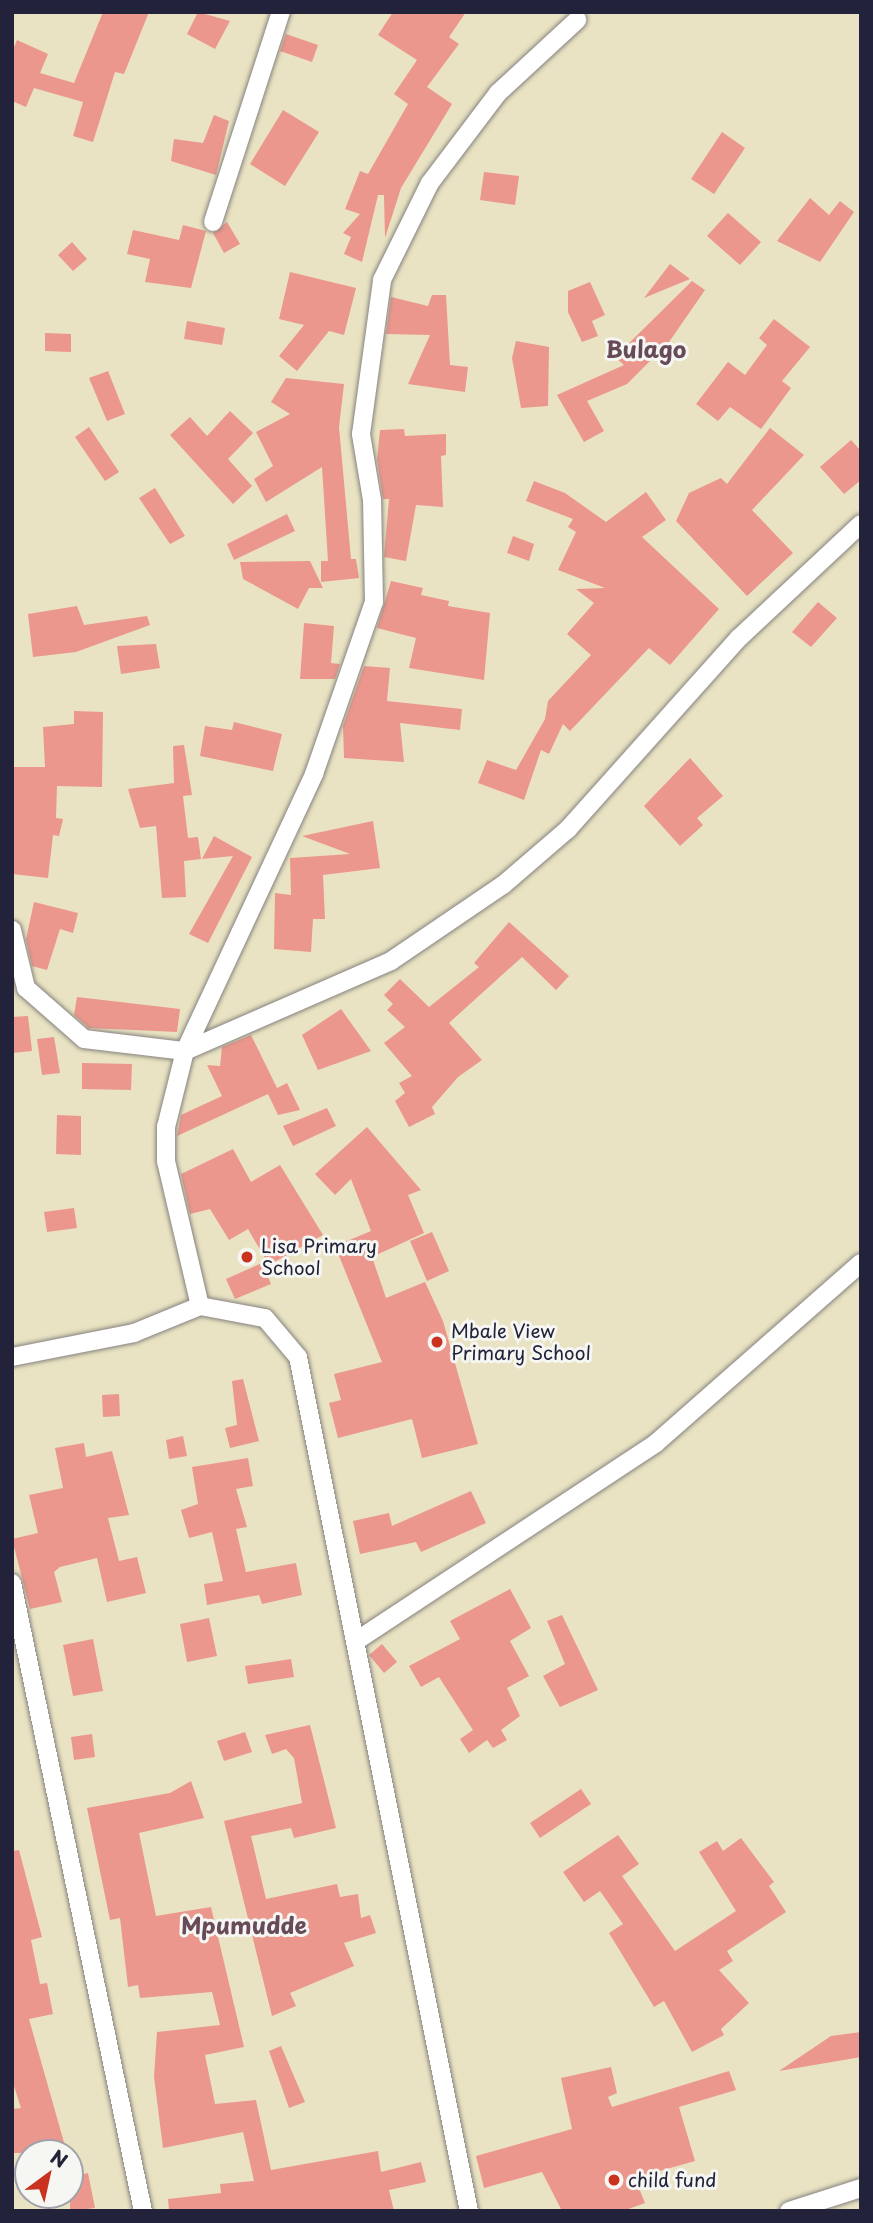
<!DOCTYPE html>
<style>
body{margin:0}
#map{position:relative;width:873px;height:2223px;overflow:hidden;background:#e9e3c3;font-family:"Playpen Sans",sans-serif}
div>[style]{position:absolute}
[style*='--x']{left:calc(var(--x)*1px);top:calc(var(--y)*1px);width:calc(var(--w)*1px);rotate:calc(var(--a)*1deg)}
.building>*{inset:0;background:#eb978d}
.roads{filter:drop-shadow(0 0 2px #86827f) drop-shadow(0 0 2px #86827f)}
.minor>*{height:18px;margin:-9px;padding:0 9px;transform-origin:9px;border-radius:9px;background:#fff}
.dots>*{width:19px;height:19px;translate:-50% -50%;box-sizing:border-box;border:4px solid #f6f6f2;border-radius:50%}
span{translate:-50% -50%;white-space:nowrap;text-align:center;line-height:1.15;-webkit-text-stroke:6px #f6f6f2;paint-order:stroke}
.poi-label{font-size:19px;color:#22223b}
.left{translate:0 -50%;text-align:left}
.quarter-label{font-size:23px;color:#684b58;font-weight:700}
.frame{position:absolute;inset:0;border:14px solid #22223b;pointer-events:none}
.north{position:absolute;left:14px;top:2139px;width:70px;height:70px;box-sizing:border-box;background:#f6f6f2;border:2px solid #a1a1a9;border-radius:50%;rotate:33deg;font-size:19px;font-weight:700;line-height:28px;text-align:center;color:#22223b}
.north::after{content:'';display:block;margin:auto;width:24px;height:32px;background:#c8321e;clip-path:polygon(50% 0,100% 100%,50% 72%,0 100%)}
</style>
<div id="map">
<div class="building">
<i style="clip-path:polygon(103px 12px,149px 12px,124px 74px,115px 72px,93px 142px,73px 136px,83px 102px,34px 88px,26px 107px,12px 101px,12px 52px,17px 40px,48px 54px,40px 73px,74px 83px)"></i>
<i style="clip-path:polygon(198px 12px,230px 21px,215px 49px,187px 34px)"></i>
<i style="clip-path:polygon(393px 12px,466px 12px,449px 37px,459px 44px,427px 87px,452px 104px,401px 188px,385px 238px,384px 195px,378px 195px,362px 262px,344px 254px,351px 237px,343px 233px,360px 214px,345px 209px,360px 171px,368px 174px,408px 104px,394px 94px,417px 60px,378px 35px)"></i>
<i style="clip-path:polygon(286px 34px,318px 45px,312px 62px,280px 51px)"></i>
<i style="clip-path:polygon(283px 110px,319px 132px,285px 186px,250px 164px)"></i>
<i style="clip-path:polygon(214px 115px,229px 121px,216px 175px,171px 161px,174px 139px,203px 143px)"></i>
<i style="clip-path:polygon(722px 132px,745px 148px,714px 194px,691px 179px)"></i>
<i style="clip-path:polygon(484px 172px,519px 176px,515px 205px,480px 200px)"></i>
<i style="clip-path:polygon(810px 198px,829px 215px,840px 201px,854px 212px,820px 262px,777px 241px)"></i>
<i style="clip-path:polygon(728px 213px,761px 242px,740px 265px,707px 236px)"></i>
<i style="clip-path:polygon(227px 222px,240px 244px,224px 253px,213px 233px)"></i>
<i style="clip-path:polygon(183px 225px,206px 231px,191px 288px,145px 282px,150px 259px,127px 254px,133px 230px,179px 240px)"></i>
<i style="clip-path:polygon(72px 242px,87px 259px,73px 271px,58px 255px)"></i>
<i style="clip-path:polygon(670px 264px,690px 279px,644px 298px)"></i>
<i style="clip-path:polygon(290px 272px,356px 288px,344px 335px,329px 331px,297px 371px,279px 356px,304px 325px,279px 319px)"></i>
<i style="clip-path:polygon(692px 281px,705px 290px,669px 342px,627px 384px,587px 401px,604px 431px,584px 442px,557px 395px,624px 365px,615px 357px)"></i>
<i style="clip-path:polygon(590px 282px,605px 315px,592px 321px,598px 336px,582px 342px,568px 312px,568px 291px)"></i>
<i style="clip-path:polygon(432px 295px,446px 295px,450px 365px,468px 367px,465px 392px,408px 384px,430px 335px,386px 334px,391px 297px,428px 306px)"></i>
<i style="clip-path:polygon(774px 319px,810px 347px,782px 381px,791px 388px,761px 429px,730px 407px,718px 421px,696px 404px,728px 362px,745px 375px,767px 345px,759px 338px)"></i>
<i style="clip-path:polygon(187px 321px,225px 328px,222px 345px,184px 339px)"></i>
<i style="clip-path:polygon(45px 333px,71px 334px,71px 352px,45px 351px)"></i>
<i style="clip-path:polygon(516px 341px,549px 347px,548px 406px,521px 408px,512px 358px)"></i>
<i style="clip-path:polygon(108px 371px,125px 414px,107px 421px,89px 378px)"></i>
<i style="clip-path:polygon(286px 378px,344px 384px,339px 427px,351px 559px,356px 559px,359px 578px,321px 582px,321px 561px,328px 561px,322px 467px,266px 502px,254px 479px,273px 466px,256px 432px,290px 414px,271px 402px)"></i>
<i style="clip-path:polygon(230px 411px,253px 433px,228px 459px,252px 486px,233px 504px,170px 435px,190px 417px,207px 436px)"></i>
<i style="clip-path:polygon(89px 427px,119px 472px,105px 481px,75px 437px)"></i>
<i style="clip-path:polygon(770px 428px,804px 455px,752px 510px,793px 553px,747px 596px,676px 521px,689px 493px,721px 478px,727px 484px)"></i>
<i style="clip-path:polygon(404px 429px,405px 436px,446px 434px,446px 455px,441px 456px,443px 507px,416px 505px,406px 561px,384px 557px,389px 499px,383px 499px,377px 459px,380px 430px)"></i>
<i style="clip-path:polygon(851px 440px,861px 451px,861px 480px,844px 494px,820px 467px)"></i>
<i style="clip-path:polygon(534px 481px,565px 493px,606px 522px,646px 492px,666px 520px,642px 537px,719px 609px,670px 665px,649px 648px,570px 731px,563px 724px,549px 754px,541px 750px,524px 800px,478px 783px,487px 760px,516px 770px,545px 719px,548px 701px,591px 655px,567px 634px,594px 603px,576px 589px,605px 588px,558px 570px,576px 532px,568px 527px,573px 519px,526px 501px)"></i>
<i style="clip-path:polygon(155px 488px,185px 536px,170px 544px,139px 498px)"></i>
<i style="clip-path:polygon(287px 514px,295px 531px,234px 560px,227px 544px)"></i>
<i style="clip-path:polygon(513px 536px,534px 544px,529px 561px,507px 553px)"></i>
<i style="clip-path:polygon(310px 561px,323px 588px,309px 588px,298px 609px,243px 579px,240px 562px)"></i>
<i style="clip-path:polygon(391px 581px,423px 588px,421px 595px,449px 601px,448px 606px,490px 613px,484px 680px,409px 668px,416px 638px,377px 628px)"></i>
<i style="clip-path:polygon(818px 602px,837px 618px,811px 647px,792px 632px)"></i>
<i style="clip-path:polygon(77px 606px,84px 625px,147px 616px,150px 625px,76px 652px,33px 657px,28px 614px)"></i>
<i style="clip-path:polygon(304px 623px,334px 626px,331px 663px,340px 664px,335px 679px,300px 679px)"></i>
<i style="clip-path:polygon(156px 644px,160px 668px,121px 674px,117px 646px)"></i>
<i style="clip-path:polygon(364px 666px,390px 668px,387px 701px,462px 709px,460px 730px,400px 723px,404px 762px,344px 758px,343px 726px)"></i>
<i style="clip-path:polygon(74px 711px,103px 712px,102px 787px,57px 786px,56px 818px,63px 819px,59px 836px,53px 835px,48px 878px,12px 874px,14px 767px,45px 767px,43px 727px,74px 724px)"></i>
<i style="clip-path:polygon(234px 722px,282px 734px,273px 771px,200px 756px,205px 726px,232px 730px)"></i>
<i style="clip-path:polygon(184px 745px,192px 795px,183px 796px,188px 838px,198px 837px,201px 859px,184px 861px,186px 897px,162px 898px,156px 826px,140px 828px,128px 789px,174px 783px,173px 746px)"></i>
<i style="clip-path:polygon(690px 758px,723px 796px,697px 818px,703px 825px,680px 846px,644px 806px)"></i>
<i style="clip-path:polygon(373px 821px,380px 868px,323px 875px,325px 919px,313px 919px,311px 952px,274px 949px,275px 893px,291px 895px,290px 858px,350px 854px,302px 836px)"></i>
<i style="clip-path:polygon(214px 836px,252px 857px,208px 943px,189px 934px,233px 856px,202px 859px)"></i>
<i style="clip-path:polygon(34px 902px,78px 913px,73px 933px,60px 929px,47px 970px,32px 966px,26px 939px)"></i>
<i style="clip-path:polygon(509px 922px,569px 976px,556px 990px,522px 957px,449px 1023px,482px 1060px,458px 1077px,432px 1107px,435px 1114px,409px 1127px,395px 1101px,405px 1093px,399px 1083px,412px 1076px,384px 1043px,405px 1027px,387px 1010px,393px 1004px,384px 995px,400px 979px,429px 1007px,479px 967px,474px 963px)"></i>
<i style="clip-path:polygon(77px 997px,180px 1009px,177px 1032px,89px 1028px,74px 1015px)"></i>
<i style="clip-path:polygon(341px 1009px,371px 1051px,318px 1070px,302px 1035px)"></i>
<i style="clip-path:polygon(28px 1016px,32px 1051px,12px 1053px,12px 1017px)"></i>
<i style="clip-path:polygon(251px 1035px,277px 1088px,287px 1083px,300px 1110px,278px 1115px,268px 1094px,177px 1136px,181px 1115px,222px 1096px,207px 1065px,220px 1066px,222px 1047px)"></i>
<i style="clip-path:polygon(54px 1037px,60px 1073px,42px 1075px,37px 1039px)"></i>
<i style="clip-path:polygon(82px 1063px,132px 1064px,131px 1090px,82px 1089px)"></i>
<i style="clip-path:polygon(327px 1108px,336px 1126px,293px 1146px,283px 1126px)"></i>
<i style="clip-path:polygon(57px 1115px,81px 1116px,81px 1155px,56px 1154px)"></i>
<i style="clip-path:polygon(367px 1127px,421px 1190px,408px 1195px,424px 1233px,372px 1257px,386px 1298px,425px 1282px,443px 1321px,478px 1444px,422px 1458px,412px 1419px,338px 1438px,329px 1403px,341px 1400px,334px 1374px,382px 1362px,335px 1246px,371px 1231px,351px 1179px,335px 1195px,315px 1174px)"></i>
<i style="clip-path:polygon(233px 1149px,251px 1182px,280px 1165px,323px 1235px,269px 1265px,248px 1229px,229px 1240px,210px 1209px,190px 1214px,181px 1174px)"></i>
<i style="clip-path:polygon(74px 1208px,77px 1228px,47px 1232px,44px 1212px)"></i>
<i style="clip-path:polygon(432px 1232px,449px 1271px,427px 1281px,410px 1241px)"></i>
<i style="clip-path:polygon(262px 1263px,271px 1284px,235px 1299px,226px 1279px)"></i>
<i style="clip-path:polygon(243px 1379px,259px 1441px,230px 1448px,225px 1428px,237px 1425px,232px 1381px)"></i>
<i style="clip-path:polygon(119px 1394px,120px 1416px,103px 1417px,102px 1395px)"></i>
<i style="clip-path:polygon(183px 1436px,187px 1456px,169px 1459px,166px 1440px)"></i>
<i style="clip-path:polygon(84px 1443px,86px 1457px,112px 1451px,129px 1515px,108px 1518px,119px 1561px,137px 1557px,146px 1593px,107px 1602px,97px 1558px,60px 1567px,54px 1572px,62px 1602px,30px 1609px,12px 1539px,38px 1533px,29px 1495px,63px 1488px,55px 1448px)"></i>
<i style="clip-path:polygon(248px 1458px,253px 1486px,236px 1489px,247px 1527px,236px 1529px,246px 1572px,296px 1563px,302px 1595px,262px 1604px,259px 1595px,207px 1605px,204px 1584px,223px 1581px,212px 1532px,189px 1538px,181px 1510px,198px 1504px,192px 1467px)"></i>
<i style="clip-path:polygon(471px 1491px,486px 1523px,421px 1552px,416px 1542px,360px 1554px,353px 1521px,389px 1513px,392px 1526px)"></i>
<i style="clip-path:polygon(510px 1589px,531px 1628px,510px 1641px,529px 1676px,507px 1688px,520px 1716px,501px 1730px,507px 1740px,493px 1748px,487px 1740px,469px 1753px,460px 1739px,473px 1730px,439px 1677px,421px 1687px,409px 1666px,460px 1639px,450px 1621px)"></i>
<i style="clip-path:polygon(562px 1615px,598px 1690px,560px 1707px,543px 1676px,565px 1664px,547px 1621px)"></i>
<i style="clip-path:polygon(209px 1618px,217px 1656px,187px 1662px,180px 1624px)"></i>
<i style="clip-path:polygon(93px 1639px,103px 1691px,73px 1696px,63px 1645px)"></i>
<i style="clip-path:polygon(382px 1644px,397px 1662px,384px 1673px,369px 1655px)"></i>
<i style="clip-path:polygon(291px 1659px,294px 1677px,248px 1684px,245px 1666px)"></i>
<i style="clip-path:polygon(310px 1725px,336px 1828px,294px 1838px,291px 1828px,251px 1836px,266px 1899px,337px 1884px,340px 1897px,358px 1894px,361px 1918px,370px 1915px,376px 1933px,344px 1943px,354px 1966px,290px 1993px,296px 2006px,272px 2016px,224px 1821px,302px 1803px,294px 1758px,286px 1749px,272px 1754px,265px 1735px)"></i>
<i style="clip-path:polygon(245px 1732px,252px 1752px,224px 1761px,217px 1741px)"></i>
<i style="clip-path:polygon(92px 1734px,95px 1757px,74px 1760px,71px 1737px)"></i>
<i style="clip-path:polygon(191px 1781px,204px 1818px,139px 1833px,156px 1916px,211px 1907px,244px 2047px,205px 2055px,215px 2104px,256px 2100px,271px 2170px,378px 2151px,381px 2172px,421px 2162px,426px 2182px,389px 2190px,394px 2211px,169px 2211px,168px 2199px,221px 2193px,220px 2184px,254px 2181px,243px 2132px,163px 2148px,154px 2077px,157px 2032px,220px 2025px,212px 1992px,140px 1998px,138px 1985px,128px 1987px,120px 1918px,110px 1920px,87px 1808px,170px 1793px)"></i>
<i style="clip-path:polygon(581px 1789px,591px 1804px,540px 1838px,530px 1823px)"></i>
<i style="clip-path:polygon(618px 1835px,639px 1864px,622px 1876px,675px 1951px,736px 1911px,699px 1852px,717px 1841px,723px 1851px,741px 1838px,774px 1882px,769px 1886px,786px 1912px,727px 1951px,733px 1961px,719px 1970px,749px 2003px,721px 2029px,724px 2035px,692px 2052px,664px 2001px,654px 2007px,609px 1933px,623px 1924px,600px 1891px,584px 1902px,563px 1872px)"></i>
<i style="clip-path:polygon(19px 1850px,42px 1937px,31px 1940px,40px 1984px,47px 1983px,53px 2014px,29px 2019px,67px 2153px,12px 2153px,12px 2109px,21px 2108px,12px 2080px,12px 1851px)"></i>
<i style="clip-path:polygon(861px 2032px,861px 2057px,779px 2071px,831px 2036px)"></i>
<i style="clip-path:polygon(281px 2046px,305px 2102px,289px 2108px,269px 2051px)"></i>
<i style="clip-path:polygon(611px 2067px,617px 2093px,608px 2097px,612px 2107px,729px 2071px,736px 2090px,679px 2107px,695px 2161px,635px 2178px,645px 2203px,623px 2211px,562px 2211px,542px 2172px,484px 2188px,476px 2156px,572px 2129px,561px 2078px)"></i>
<i style="clip-path:polygon(88px 2173px,95px 2208px,70px 2211px,70px 2177px)"></i>
</div>
<div class="roads">
<div class="minor">
<i style="--x:213;--y:222;--w:221;--a:-72.1"></i>
<i style="--x:12;--y:930;--w:60;--a:76.4"></i>
<i style="--x:26;--y:988;--w:77;--a:41.3"></i>
<i style="--x:84;--y:1039;--w:102;--a:6.8"></i>
<i style="--x:185;--y:1051;--w:225;--a:-23.6"></i>
<i style="--x:391;--y:961;--w:135;--a:-34.2"></i>
<i style="--x:503;--y:885;--w:86;--a:-40.7"></i>
<i style="--x:568;--y:829;--w:256;--a:-48.2"></i>
<i style="--x:739;--y:638;--w:167;--a:-43.1"></i>
<i style="--x:200;--y:1306;--w:149;--a:-103.2"></i>
<i style="--x:166;--y:1161;--w:34;--a:-90"></i>
<i style="--x:166;--y:1127;--w:78;--a:-76"></i>
<i style="--x:185;--y:1051;--w:306;--a:-65"></i>
<i style="--x:314;--y:774;--w:182;--a:-70.8"></i>
<i style="--x:374;--y:602;--w:102;--a:-91.1"></i>
<i style="--x:372;--y:500;--w:67;--a:-99.5"></i>
<i style="--x:361;--y:434;--w:155;--a:-82.2"></i>
<i style="--x:382;--y:280;--w:108;--a:-63.7"></i>
<i style="--x:430;--y:183;--w:113;--a:-52.9"></i>
<i style="--x:498;--y:93;--w:108;--a:-42.7"></i>
<i style="--x:12;--y:1357;--w:124;--a:-11.1"></i>
<i style="--x:134;--y:1333;--w:71;--a:-22.2"></i>
<i style="--x:200;--y:1306;--w:66;--a:10.5"></i>
<i style="--x:265;--y:1318;--w:51;--a:49.8"></i>
<i style="--x:298;--y:1357;--w:871;--a:78.68"></i>
<i style="--x:12;--y:1583;--w:642;--a:78.22"></i>
<i style="--x:356;--y:1641;--w:359;--a:-33.4"></i>
<i style="--x:656;--y:1443;--w:273;--a:-41.3"></i>
<i style="--x:789;--y:2211;--w:76;--a:-17.7"></i>
</div>
</div>
<div class="dots">
<i style="left:247px;top:1257px;background:#c8321e"></i>
<i style="left:437px;top:1342px;background:#c8321e"></i>
<i style="left:614px;top:2180px;background:#c8321e"></i>
</div>
<div class="poi-label">
<span class="left" style="left:261px;top:1257px">Lisa Primary<br>School</span>
<span class="left" style="left:451px;top:1342px">Mbale View<br>Primary School</span>
<span class="left" style="left:628px;top:2180px">child fund</span>
</div>
<div class="quarter-label">
<span style="left:646px;top:349px">Bulago</span>
<span style="left:244px;top:1925px">Mpumudde</span>
</div>
<div class="frame"></div>
<div class="north">N</div>
</div>
